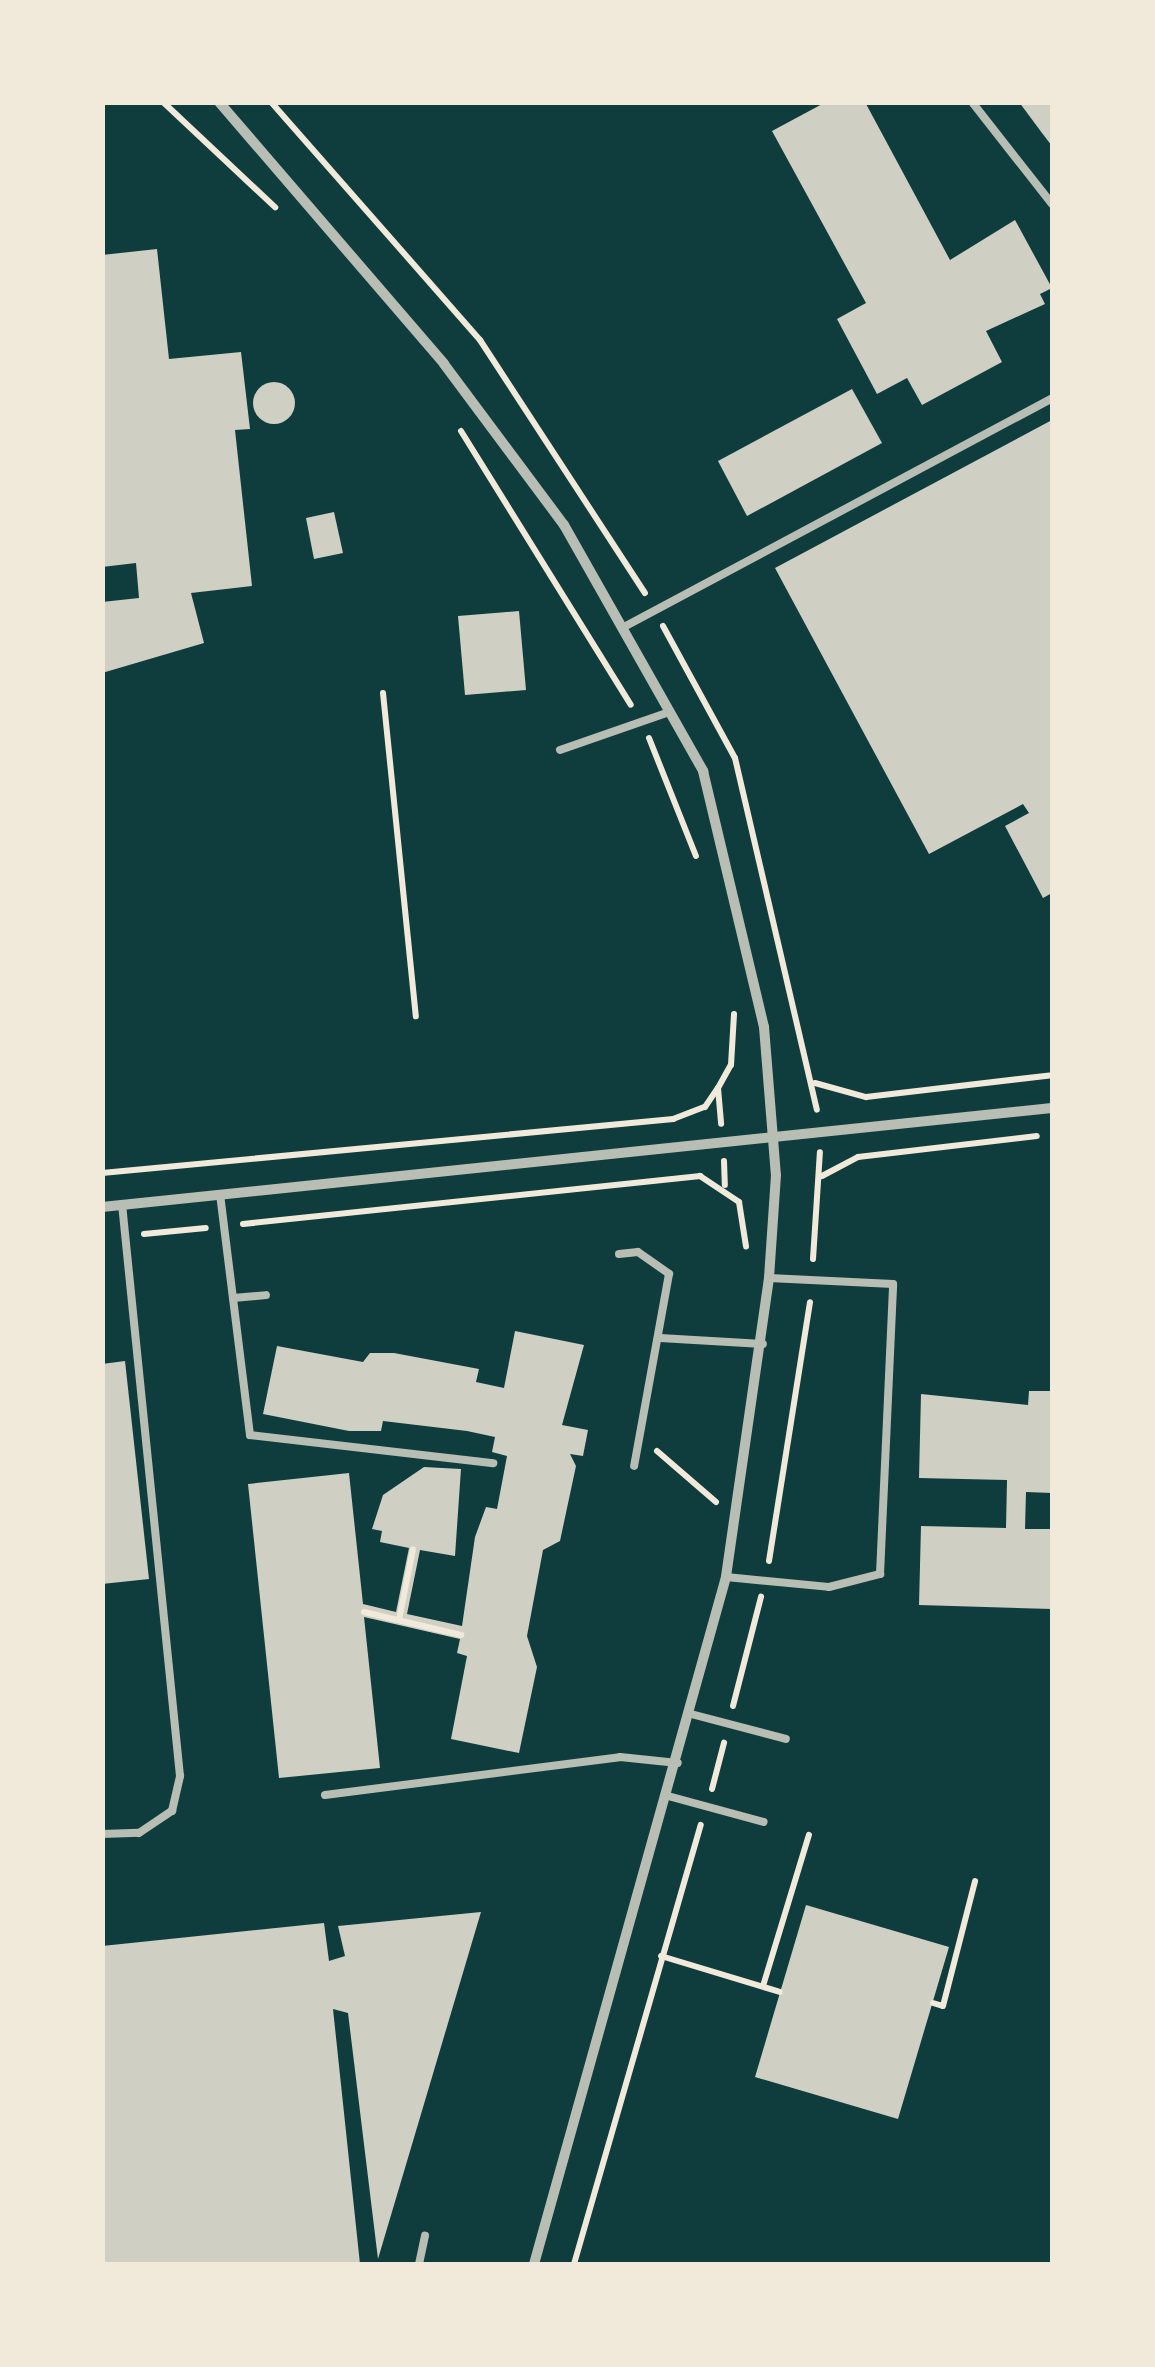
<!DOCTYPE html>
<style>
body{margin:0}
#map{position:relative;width:1155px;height:2367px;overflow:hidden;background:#0f3d3e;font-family:"PT Sans",sans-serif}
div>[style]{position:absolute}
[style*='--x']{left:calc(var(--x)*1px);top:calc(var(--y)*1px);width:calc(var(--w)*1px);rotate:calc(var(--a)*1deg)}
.building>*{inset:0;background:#cfcfc3}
.round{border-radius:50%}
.path>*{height:6px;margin:-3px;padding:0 3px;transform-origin:3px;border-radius:3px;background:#f1e9da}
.service>*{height:8px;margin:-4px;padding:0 4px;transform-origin:4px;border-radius:4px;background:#b8beb3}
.minor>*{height:10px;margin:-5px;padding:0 5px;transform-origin:5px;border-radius:5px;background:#b8beb3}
span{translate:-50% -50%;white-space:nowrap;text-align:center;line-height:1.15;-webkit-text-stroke:10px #f1e9da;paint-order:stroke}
.frame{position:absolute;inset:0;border:105px solid #f1e9da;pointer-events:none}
</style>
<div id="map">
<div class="building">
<i style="clip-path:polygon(826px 102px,865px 102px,950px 260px,1015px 220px,1052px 288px,1040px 294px,1045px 304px,986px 331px,1002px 362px,922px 405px,907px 378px,877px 394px,837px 319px,866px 303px,772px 131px)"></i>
<i style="clip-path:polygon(1019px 102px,1052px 102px,1052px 146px,1042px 133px)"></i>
<i style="clip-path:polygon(157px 249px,169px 359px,241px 352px,250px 429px,235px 430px,252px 586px,191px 593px,204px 643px,102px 673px,102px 602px,139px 598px,136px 563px,102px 567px,102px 255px)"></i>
<i class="round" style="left:253px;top:382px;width:42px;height:42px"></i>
<i style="clip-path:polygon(852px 389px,882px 443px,747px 516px,718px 461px)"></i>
<i style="clip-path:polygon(1052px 420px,1052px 893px,1043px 898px,1005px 826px,1029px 813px,1023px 804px,929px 854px,775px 568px)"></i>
<i style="clip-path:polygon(334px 512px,343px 553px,314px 559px,306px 518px)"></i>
<i style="clip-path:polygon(519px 611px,526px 690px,465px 695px,458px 616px)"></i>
<i style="clip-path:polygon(515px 1331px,584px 1345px,562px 1425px,588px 1430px,583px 1456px,570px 1454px,576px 1466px,560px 1541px,543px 1550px,527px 1636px,537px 1667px,519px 1753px,451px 1739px,467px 1656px,457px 1653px,460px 1639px,364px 1617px,380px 1768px,279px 1778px,248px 1484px,349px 1473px,363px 1604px,396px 1612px,409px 1548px,380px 1542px,382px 1531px,372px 1529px,383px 1495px,424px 1467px,461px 1469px,455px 1556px,420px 1550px,407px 1614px,462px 1626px,475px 1537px,486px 1507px,497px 1509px,507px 1456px,492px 1452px,495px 1437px,467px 1431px,383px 1421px,381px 1431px,349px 1431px,263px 1414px,277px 1346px,363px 1362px,370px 1353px,394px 1353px,479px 1369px,476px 1382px,504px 1388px)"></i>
<i style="clip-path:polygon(125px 1361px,149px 1579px,102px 1584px,102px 1364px)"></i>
<i style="clip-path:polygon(1029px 1391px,1052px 1391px,1052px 1493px,1026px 1492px,1025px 1529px,1052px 1529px,1052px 1609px,919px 1605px,921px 1526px,1006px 1528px,1007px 1480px,919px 1478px,921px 1394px,1028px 1405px)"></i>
<i style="clip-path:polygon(806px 1905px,949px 1947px,898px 2119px,755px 2077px)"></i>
<i style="clip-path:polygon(481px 1912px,378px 2259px,348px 2013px,333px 2009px,360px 2264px,102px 2264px,102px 1946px,324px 1923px,329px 1961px,345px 1956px,338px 1926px)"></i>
</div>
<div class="path">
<i style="--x:163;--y:102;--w:154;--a:43.2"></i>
<i style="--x:271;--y:102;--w:317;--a:48.7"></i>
<i style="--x:480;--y:340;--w:302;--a:56.9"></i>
<i style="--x:461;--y:431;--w:322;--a:58.2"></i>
<i style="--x:663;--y:626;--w:150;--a:61.4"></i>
<i style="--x:735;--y:758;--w:361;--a:76.9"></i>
<i style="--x:383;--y:693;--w:325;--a:84.2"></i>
<i style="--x:649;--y:738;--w:127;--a:68.3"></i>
<i style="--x:815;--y:1083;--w:53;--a:15.4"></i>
<i style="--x:866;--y:1097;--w:187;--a:-6.7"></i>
<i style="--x:718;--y:1088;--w:36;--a:85"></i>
<i style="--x:724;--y:1161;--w:24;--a:88"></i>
<i style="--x:102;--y:1173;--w:574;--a:-5.4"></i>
<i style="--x:673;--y:1119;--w:34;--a:-21"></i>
<i style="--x:705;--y:1107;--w:23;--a:-56"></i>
<i style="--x:718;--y:1088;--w:26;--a:-61"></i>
<i style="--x:731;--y:1065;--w:51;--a:-86.6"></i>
<i style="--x:822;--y:1176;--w:41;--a:-27.8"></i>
<i style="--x:858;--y:1157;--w:180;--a:-6.7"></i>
<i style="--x:243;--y:1224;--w:460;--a:-6"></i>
<i style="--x:700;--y:1176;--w:47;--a:33.7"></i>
<i style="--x:739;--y:1202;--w:45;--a:81"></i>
<i style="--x:144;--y:1234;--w:62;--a:-5.5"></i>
<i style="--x:813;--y:1259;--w:107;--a:-86.3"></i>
<i style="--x:657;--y:1451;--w:78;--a:40.8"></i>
<i style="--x:769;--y:1561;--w:262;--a:-81"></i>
<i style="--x:364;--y:1612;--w:100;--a:13.3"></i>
<i style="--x:399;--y:1620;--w:72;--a:-78.8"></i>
<i style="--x:733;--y:1706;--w:113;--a:-75.6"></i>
<i style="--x:712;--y:1789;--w:48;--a:-75.4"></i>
<i style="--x:661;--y:1956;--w:124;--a:16.8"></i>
<i style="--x:763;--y:1986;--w:158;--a:-73.1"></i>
<i style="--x:933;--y:2003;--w:10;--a:17"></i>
<i style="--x:943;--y:2006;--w:129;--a:-75.6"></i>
<i style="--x:574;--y:2264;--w:457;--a:-73.9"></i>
</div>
<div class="service">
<i style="--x:972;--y:102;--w:130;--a:51.9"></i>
<i style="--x:622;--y:628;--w:488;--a:-28.1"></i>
<i style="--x:560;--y:750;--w:115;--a:-19.2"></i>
<i style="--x:220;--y:1194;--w:243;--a:82.9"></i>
<i style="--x:250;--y:1435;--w:245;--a:6.6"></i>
<i style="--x:619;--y:1254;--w:19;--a:-6"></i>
<i style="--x:638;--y:1252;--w:38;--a:35"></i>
<i style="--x:669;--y:1274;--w:195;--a:100.3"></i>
<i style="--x:233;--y:1298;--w:33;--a:-5"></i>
<i style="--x:660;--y:1338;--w:103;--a:3.3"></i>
<i style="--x:726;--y:1577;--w:103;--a:5.5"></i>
<i style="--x:829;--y:1587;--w:53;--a:-14.3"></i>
<i style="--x:880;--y:1574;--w:290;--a:-87.4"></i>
<i style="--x:893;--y:1284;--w:124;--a:-177.2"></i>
<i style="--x:691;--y:1714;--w:98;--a:14.7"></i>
<i style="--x:325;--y:1795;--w:297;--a:-7.3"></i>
<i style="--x:620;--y:1757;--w:58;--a:5.9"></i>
<i style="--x:668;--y:1796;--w:99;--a:15.2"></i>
<i style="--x:102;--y:1834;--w:37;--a:-2"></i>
<i style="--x:139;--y:1833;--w:40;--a:-34"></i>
<i style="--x:172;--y:1811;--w:36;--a:-77"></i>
<i style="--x:180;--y:1776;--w:575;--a:-95.79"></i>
<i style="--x:419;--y:2264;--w:29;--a:-78"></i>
</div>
<div class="minor">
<i style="--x:219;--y:102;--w:345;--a:49.3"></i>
<i style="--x:444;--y:364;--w:201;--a:53.3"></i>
<i style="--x:564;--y:525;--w:283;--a:60.5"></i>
<i style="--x:703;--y:771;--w:263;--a:76.6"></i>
<i style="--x:764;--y:1027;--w:148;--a:85.4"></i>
<i style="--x:776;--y:1175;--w:103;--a:93.9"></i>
<i style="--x:769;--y:1278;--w:302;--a:98.2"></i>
<i style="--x:726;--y:1577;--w:713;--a:105.61"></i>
<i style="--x:102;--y:1207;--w:955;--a:-5.95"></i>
</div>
<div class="frame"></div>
</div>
